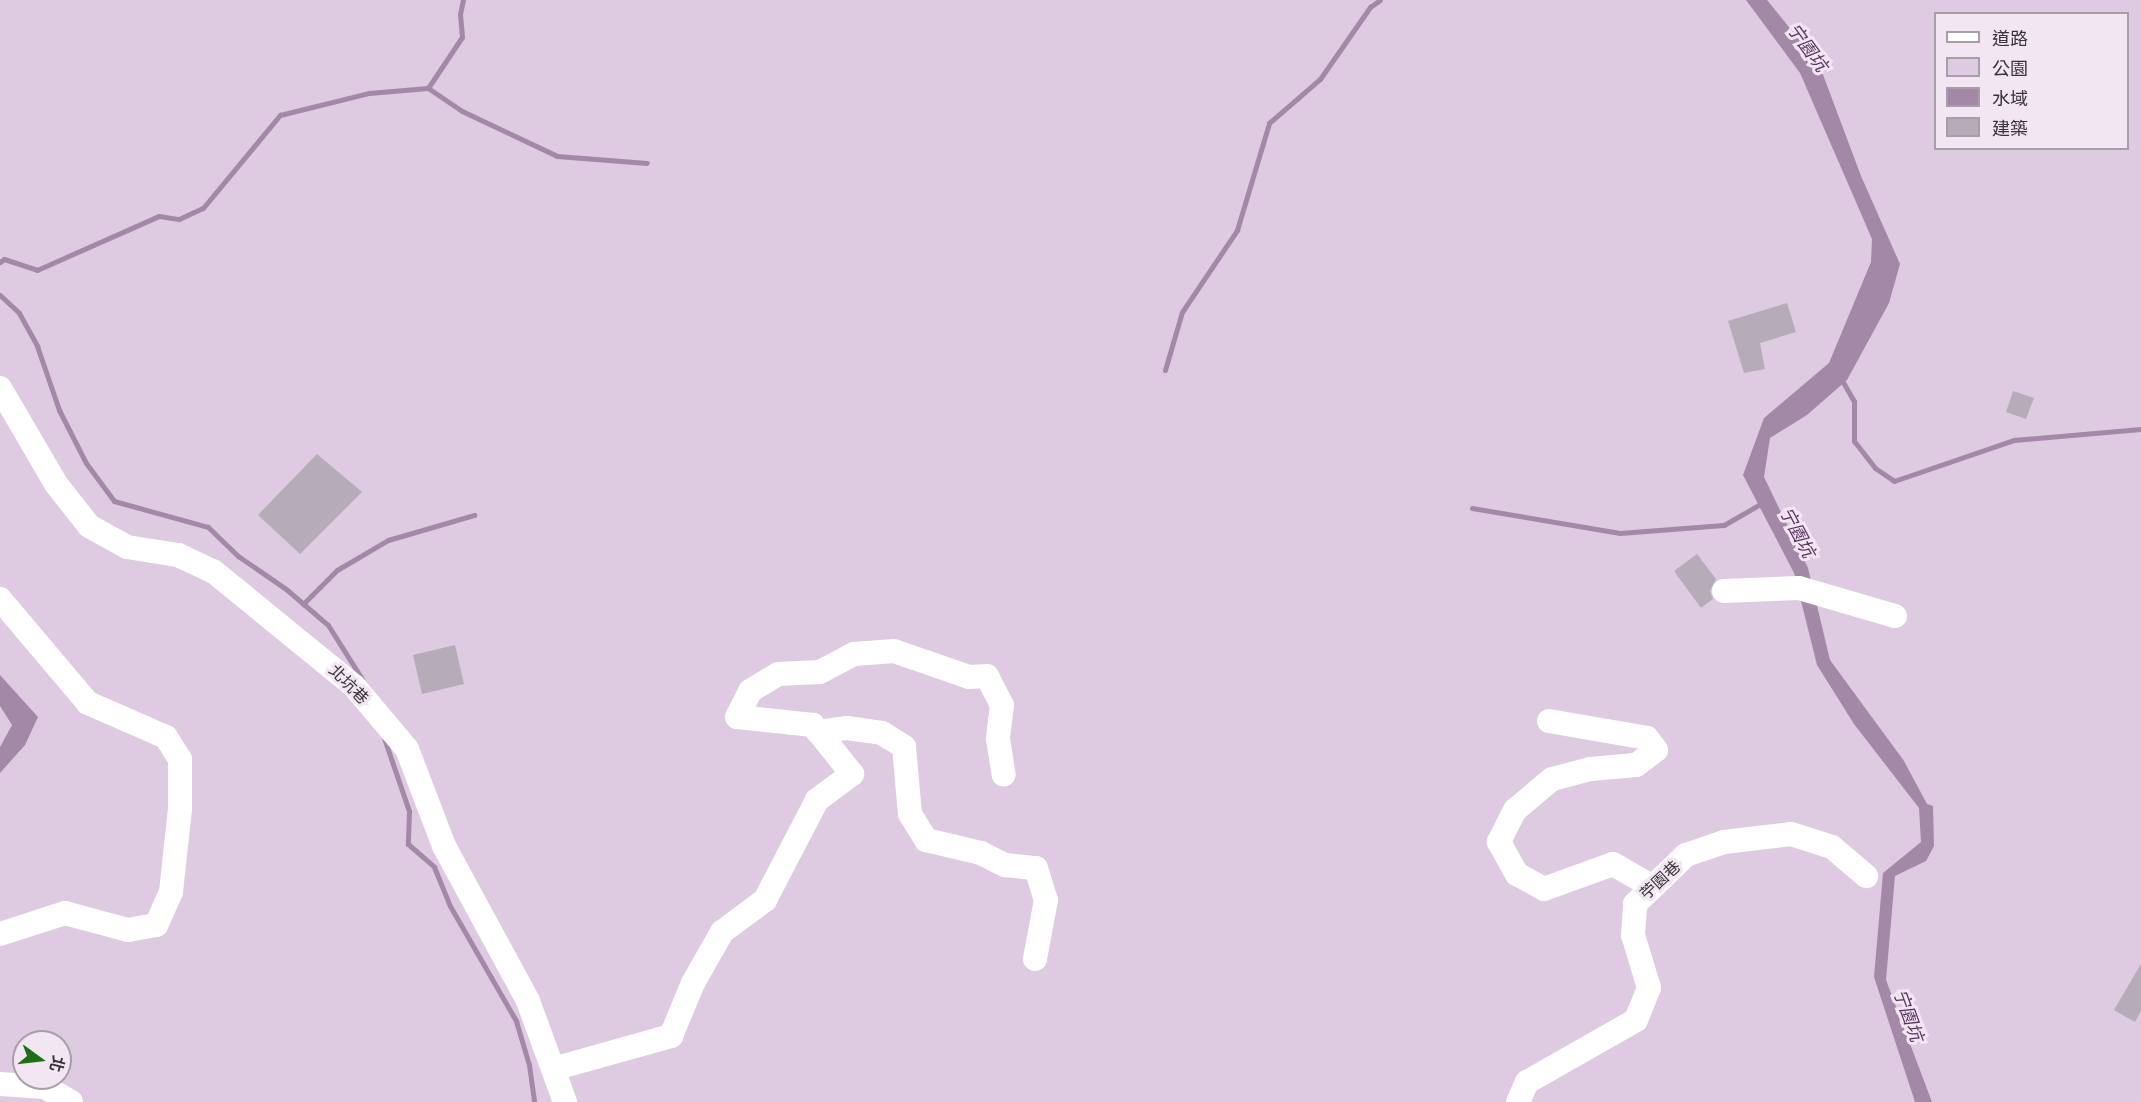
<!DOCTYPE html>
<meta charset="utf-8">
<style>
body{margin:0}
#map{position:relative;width:2141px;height:1102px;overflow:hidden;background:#f1e6f2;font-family:Lato,"Noto Sans TC",sans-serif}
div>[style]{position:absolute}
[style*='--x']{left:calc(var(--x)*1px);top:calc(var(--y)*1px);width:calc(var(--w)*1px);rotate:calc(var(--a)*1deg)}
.green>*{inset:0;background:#decae1}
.water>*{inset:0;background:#a389a7}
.stream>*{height:5px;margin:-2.5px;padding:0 2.5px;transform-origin:2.5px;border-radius:2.5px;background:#a389a7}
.building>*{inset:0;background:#b6abb8}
.minor>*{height:24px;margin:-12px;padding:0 12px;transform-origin:12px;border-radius:12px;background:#fff}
span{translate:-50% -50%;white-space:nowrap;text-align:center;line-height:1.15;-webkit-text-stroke:6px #f1e6f2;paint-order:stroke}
.street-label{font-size:16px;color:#373338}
.water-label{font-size:18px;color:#59355f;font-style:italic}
.legend{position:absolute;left:1934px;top:12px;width:195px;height:138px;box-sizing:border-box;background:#f1e6f2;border:2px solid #a79ea8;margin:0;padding:8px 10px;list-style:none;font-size:18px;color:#373338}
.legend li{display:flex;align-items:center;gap:12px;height:30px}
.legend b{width:30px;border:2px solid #a79ea8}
.north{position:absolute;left:12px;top:1030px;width:60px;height:60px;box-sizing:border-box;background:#f1e6f2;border:2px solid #a79ea8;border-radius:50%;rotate:105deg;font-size:16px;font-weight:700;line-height:24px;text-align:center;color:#373338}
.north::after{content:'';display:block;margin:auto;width:21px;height:27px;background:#1d6f16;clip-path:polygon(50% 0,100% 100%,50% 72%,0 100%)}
</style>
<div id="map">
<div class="green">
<i style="clip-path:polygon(evenodd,0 0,2141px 0,2141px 1102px,0 1102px,0 0,1936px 14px,2128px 14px,2128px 148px,1936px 148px,1936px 14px,0 0,24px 1042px,60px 1042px,60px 1078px,24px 1078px,24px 1042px)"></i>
</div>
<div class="water">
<i style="clip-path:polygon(1746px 0,1767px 0,1819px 64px,1861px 176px,1900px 264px,1889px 303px,1847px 380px,1807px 415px,1770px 438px,1764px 477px,1808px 568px,1830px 660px,1904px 761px,1927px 804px,1933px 806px,1934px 846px,1926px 861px,1895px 876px,1886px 980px,1932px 1102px,1915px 1102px,1874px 977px,1883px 873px,1921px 842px,1919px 808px,1854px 724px,1817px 665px,1794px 573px,1743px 475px,1764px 418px,1829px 363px,1871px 262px,1872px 239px,1800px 73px)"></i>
<i style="clip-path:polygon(0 675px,38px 717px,25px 745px,0 773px,0 747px,12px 725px,0 706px)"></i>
</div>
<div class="stream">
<i style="--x:428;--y:88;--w:41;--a:34.1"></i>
<i style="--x:462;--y:111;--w:105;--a:25.3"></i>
<i style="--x:557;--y:156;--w:90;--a:4.4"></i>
<i style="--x:0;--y:262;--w:5;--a:-37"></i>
<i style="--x:4;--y:259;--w:35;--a:18"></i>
<i style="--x:37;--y:270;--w:133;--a:-23.9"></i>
<i style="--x:159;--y:216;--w:20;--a:9"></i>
<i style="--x:179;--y:219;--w:26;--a:-25"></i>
<i style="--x:203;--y:208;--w:121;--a:-50.4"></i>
<i style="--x:280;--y:115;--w:92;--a:-13.9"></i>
<i style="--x:369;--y:93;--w:59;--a:-4.8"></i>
<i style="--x:428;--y:88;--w:61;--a:-56.3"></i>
<i style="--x:462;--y:37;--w:23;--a:-95"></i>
<i style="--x:460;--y:14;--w:14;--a:-78"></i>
<i style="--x:0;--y:295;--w:26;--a:43"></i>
<i style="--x:19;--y:313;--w:38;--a:61"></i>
<i style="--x:37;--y:346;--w:68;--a:71"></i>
<i style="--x:59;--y:410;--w:59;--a:63"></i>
<i style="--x:86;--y:463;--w:47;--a:53.6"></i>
<i style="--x:114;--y:501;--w:98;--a:15.5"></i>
<i style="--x:208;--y:527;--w:42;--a:44"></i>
<i style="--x:238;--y:556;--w:58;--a:34.5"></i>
<i style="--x:286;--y:589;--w:55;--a:40.6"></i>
<i style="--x:328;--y:625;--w:64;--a:57.8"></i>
<i style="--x:1165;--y:370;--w:60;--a:-73.7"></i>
<i style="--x:1182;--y:312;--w:99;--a:-56.1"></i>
<i style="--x:1237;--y:230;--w:112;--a:-73.3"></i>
<i style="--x:1269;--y:123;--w:67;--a:-40.8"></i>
<i style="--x:1320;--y:79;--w:88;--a:-55.2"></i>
<i style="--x:1370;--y:7;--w:12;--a:-35"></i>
<i style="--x:1840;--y:377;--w:28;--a:60"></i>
<i style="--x:1854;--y:401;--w:40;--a:90"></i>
<i style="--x:1854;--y:441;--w:34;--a:52"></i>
<i style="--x:1875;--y:468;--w:23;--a:34"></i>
<i style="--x:1894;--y:481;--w:127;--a:-18.9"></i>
<i style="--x:2014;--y:440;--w:127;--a:-5"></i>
<i style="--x:1472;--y:508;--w:150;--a:9.6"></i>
<i style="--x:1620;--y:533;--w:104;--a:-4.4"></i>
<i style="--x:1724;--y:525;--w:44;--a:-30.1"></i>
<i style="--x:303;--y:604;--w:48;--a:-45"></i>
<i style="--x:337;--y:570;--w:59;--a:-30.5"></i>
<i style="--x:388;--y:540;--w:90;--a:-16.2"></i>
<i style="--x:384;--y:738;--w:77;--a:71.1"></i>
<i style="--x:409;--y:811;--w:33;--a:92"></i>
<i style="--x:408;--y:844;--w:35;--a:41"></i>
<i style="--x:434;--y:867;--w:42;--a:67.7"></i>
<i style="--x:450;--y:906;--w:133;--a:60.1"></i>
<i style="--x:516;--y:1021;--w:46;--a:73.5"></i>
<i style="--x:529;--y:1065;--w:37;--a:82"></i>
</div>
<div class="building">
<i style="clip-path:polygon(1787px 303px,1796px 332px,1760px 343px,1765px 369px,1744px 373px,1728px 321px)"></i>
<i style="clip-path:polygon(2013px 391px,2034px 398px,2026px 419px,2006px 412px)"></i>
<i style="clip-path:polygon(317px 454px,362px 492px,300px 554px,258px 515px)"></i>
<i style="clip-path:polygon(1697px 554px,1716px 579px,1710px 591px,1713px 599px,1701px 608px,1674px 571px)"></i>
<i style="clip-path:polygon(455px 645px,464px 684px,422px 694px,413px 655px)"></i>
<i style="clip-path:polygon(2141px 964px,2141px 1011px,2135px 1022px,2114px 1010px)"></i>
</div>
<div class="minor">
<i style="--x:0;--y:388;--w:111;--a:59.7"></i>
<i style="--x:56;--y:484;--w:53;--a:51.8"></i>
<i style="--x:89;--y:526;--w:43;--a:28.9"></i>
<i style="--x:127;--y:547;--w:52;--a:8.9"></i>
<i style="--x:178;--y:555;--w:38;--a:25"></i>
<i style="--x:213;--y:571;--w:182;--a:39.2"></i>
<i style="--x:354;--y:686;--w:82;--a:49.9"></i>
<i style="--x:407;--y:749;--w:104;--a:69.1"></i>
<i style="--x:444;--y:846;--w:176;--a:61.5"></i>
<i style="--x:528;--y:1001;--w:108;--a:69.9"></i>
<i style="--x:1724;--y:591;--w:75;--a:-2.3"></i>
<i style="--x:1799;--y:588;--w:100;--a:16.3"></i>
<i style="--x:0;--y:599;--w:136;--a:49.8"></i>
<i style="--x:88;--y:703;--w:85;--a:23.6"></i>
<i style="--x:166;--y:737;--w:26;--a:58"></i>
<i style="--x:180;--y:759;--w:50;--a:90"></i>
<i style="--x:180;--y:809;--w:83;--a:96.2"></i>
<i style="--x:171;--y:892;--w:36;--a:114"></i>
<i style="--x:156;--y:925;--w:28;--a:170"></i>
<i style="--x:128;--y:930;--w:65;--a:-164.9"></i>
<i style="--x:65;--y:913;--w:68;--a:162.1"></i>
<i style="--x:1549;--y:721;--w:99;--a:9.8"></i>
<i style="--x:1647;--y:738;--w:15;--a:53"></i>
<i style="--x:1656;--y:750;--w:25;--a:143"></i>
<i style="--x:1636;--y:765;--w:46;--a:175"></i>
<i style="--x:1590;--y:769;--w:39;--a:165"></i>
<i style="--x:1552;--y:779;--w:48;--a:140"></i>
<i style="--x:1515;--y:810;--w:36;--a:117"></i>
<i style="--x:1499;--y:842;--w:37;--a:61"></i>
<i style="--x:1517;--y:874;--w:31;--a:29"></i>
<i style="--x:1544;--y:889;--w:73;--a:-19.9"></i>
<i style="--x:1613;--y:864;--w:46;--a:29.9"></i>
<i style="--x:818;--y:732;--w:29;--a:-8"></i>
<i style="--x:847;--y:728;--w:35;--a:8"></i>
<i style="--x:882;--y:733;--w:26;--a:32"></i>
<i style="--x:904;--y:747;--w:67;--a:84.9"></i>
<i style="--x:910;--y:814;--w:31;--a:58"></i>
<i style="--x:926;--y:840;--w:57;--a:13.3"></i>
<i style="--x:981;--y:853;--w:27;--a:27"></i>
<i style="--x:1005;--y:865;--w:31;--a:6"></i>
<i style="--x:1036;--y:868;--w:34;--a:73"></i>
<i style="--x:1046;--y:900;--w:60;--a:100.6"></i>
<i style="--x:553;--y:1069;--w:123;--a:-15.6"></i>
<i style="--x:671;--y:1036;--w:57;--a:-67.5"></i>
<i style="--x:693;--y:983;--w:59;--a:-60.4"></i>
<i style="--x:722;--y:932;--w:54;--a:-36.7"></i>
<i style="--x:765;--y:900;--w:113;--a:-62.5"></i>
<i style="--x:817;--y:800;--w:44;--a:-36.6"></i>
<i style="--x:852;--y:774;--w:63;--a:-128.5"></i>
<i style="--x:813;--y:725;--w:76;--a:-174"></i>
<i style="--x:737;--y:717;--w:29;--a:-63"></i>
<i style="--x:750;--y:691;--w:33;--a:-31"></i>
<i style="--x:778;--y:674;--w:42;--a:-2.7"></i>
<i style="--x:820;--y:672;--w:38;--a:-28"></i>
<i style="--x:854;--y:654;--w:40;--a:-4.3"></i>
<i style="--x:894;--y:651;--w:79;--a:19.1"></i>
<i style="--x:969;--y:677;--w:18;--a:-3"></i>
<i style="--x:987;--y:676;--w:33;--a:63"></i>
<i style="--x:1002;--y:705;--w:34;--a:97"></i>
<i style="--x:998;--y:739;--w:36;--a:81"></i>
<i style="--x:0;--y:1084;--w:45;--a:3.8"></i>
<i style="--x:45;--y:1087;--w:30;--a:30"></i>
<i style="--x:1518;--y:1102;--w:22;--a:-66"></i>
<i style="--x:1527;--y:1082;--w:125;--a:-29.6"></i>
<i style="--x:1636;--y:1020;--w:35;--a:-68"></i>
<i style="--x:1649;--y:988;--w:55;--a:-106.8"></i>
<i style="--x:1633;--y:935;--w:31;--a:-86"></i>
<i style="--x:1635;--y:904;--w:71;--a:-43.9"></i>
<i style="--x:1686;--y:855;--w:40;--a:-18.9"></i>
<i style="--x:1724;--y:842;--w:67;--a:-6.8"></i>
<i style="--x:1791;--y:834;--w:43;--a:17.6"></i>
<i style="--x:1832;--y:847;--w:45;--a:40.5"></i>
</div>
<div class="street-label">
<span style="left:349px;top:684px;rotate:45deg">北坑巷</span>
<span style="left:1660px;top:880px;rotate:-43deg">苧園巷</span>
</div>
<div class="water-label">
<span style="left:1808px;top:47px;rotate:54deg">宁園坑</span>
<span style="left:1798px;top:532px;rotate:62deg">宁園坑</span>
<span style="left:1909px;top:1015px;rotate:70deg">宁園坑</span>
</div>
<ul class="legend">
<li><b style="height:8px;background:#fff"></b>道路</li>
<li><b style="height:16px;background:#decae1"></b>公園</li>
<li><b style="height:16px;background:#a389a7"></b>水域</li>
<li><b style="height:16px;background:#b6abb8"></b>建築</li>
</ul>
<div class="north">北</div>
</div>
